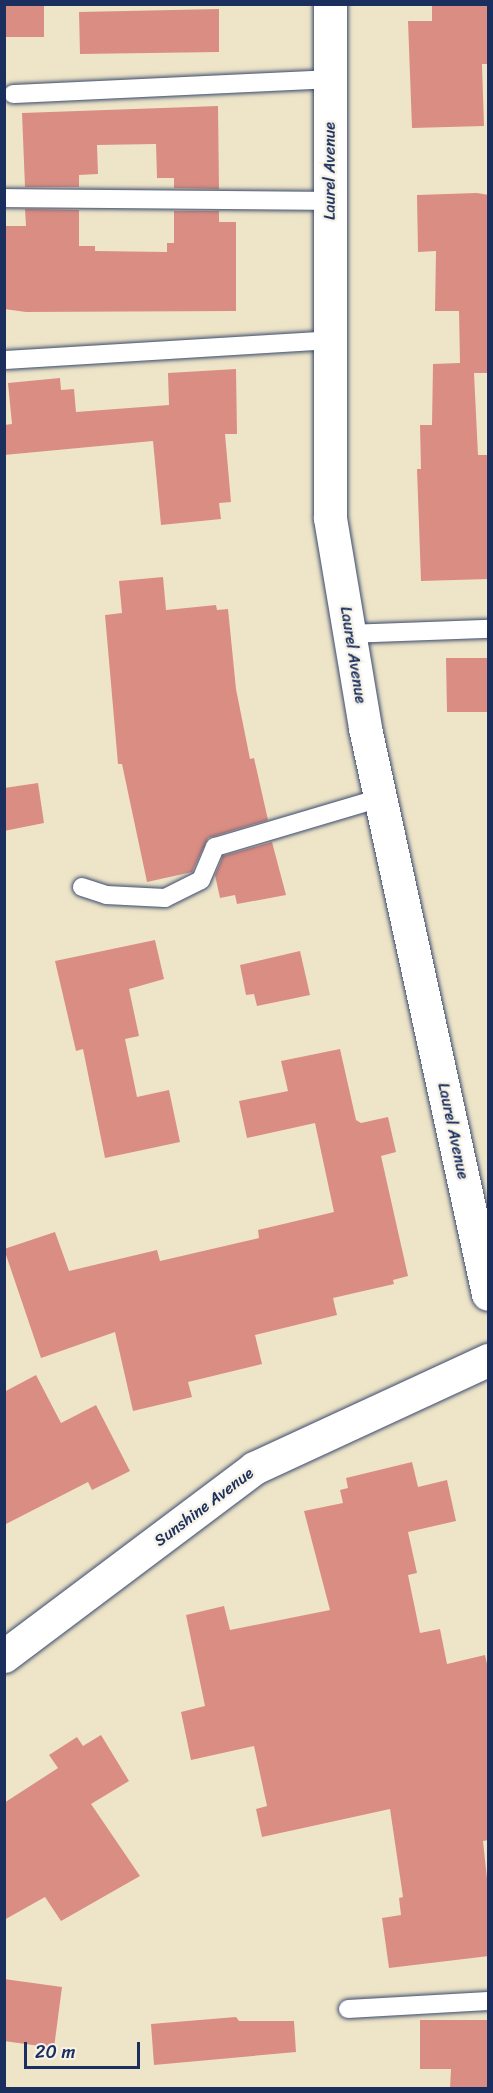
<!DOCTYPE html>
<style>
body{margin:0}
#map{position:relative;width:493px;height:2093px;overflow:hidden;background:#eee5c8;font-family:Sriracha,sans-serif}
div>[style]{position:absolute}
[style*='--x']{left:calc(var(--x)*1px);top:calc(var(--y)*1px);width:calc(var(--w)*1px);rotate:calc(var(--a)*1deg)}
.building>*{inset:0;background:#da8e83}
.roads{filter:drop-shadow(0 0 2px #3b4a6e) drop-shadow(0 0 2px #3b4a6e)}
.service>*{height:18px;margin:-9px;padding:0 9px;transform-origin:9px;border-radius:9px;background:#fff}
.minor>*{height:33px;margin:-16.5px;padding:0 16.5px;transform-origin:16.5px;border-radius:16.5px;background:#fff}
span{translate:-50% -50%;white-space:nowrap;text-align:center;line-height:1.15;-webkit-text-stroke:5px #f7f3e8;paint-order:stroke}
.street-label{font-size:16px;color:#1b2f5e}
.frame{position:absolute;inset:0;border:6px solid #1b2f5e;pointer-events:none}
.scale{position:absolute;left:24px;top:2042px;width:116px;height:27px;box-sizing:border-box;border:3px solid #1b2f5e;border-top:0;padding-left:8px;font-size:18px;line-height:21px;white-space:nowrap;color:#1b2f5e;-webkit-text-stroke:4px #f7f3e8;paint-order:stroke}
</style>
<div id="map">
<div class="building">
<i style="clip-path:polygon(4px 4px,44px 4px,44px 37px,4px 37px)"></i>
<i style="clip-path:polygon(432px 4px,489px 4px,489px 64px,482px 64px,484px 126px,412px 128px,408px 21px,432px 21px)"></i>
<i style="clip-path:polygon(219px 9px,219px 52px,80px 54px,79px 12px)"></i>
<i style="clip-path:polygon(218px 106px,219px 189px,174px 188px,174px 178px,157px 178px,156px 144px,97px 145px,98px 174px,79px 175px,79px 187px,25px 187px,22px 113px)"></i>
<i style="clip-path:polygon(477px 193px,489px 195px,489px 373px,474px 373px,478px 455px,489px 455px,489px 579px,421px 581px,417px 469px,421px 469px,420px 425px,432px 425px,433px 364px,460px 363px,459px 311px,435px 311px,436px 251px,418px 252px,417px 195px)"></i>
<i style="clip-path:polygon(25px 209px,79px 210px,79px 246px,95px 246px,95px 251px,167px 252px,167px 243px,174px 243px,174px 211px,219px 211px,219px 222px,236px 222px,236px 311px,26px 312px,4px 309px,4px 226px,26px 226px)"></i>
<i style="clip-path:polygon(236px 369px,237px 434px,225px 434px,231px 502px,219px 503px,221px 519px,161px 525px,153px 441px,4px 455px,4px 425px,12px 424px,8px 383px,60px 378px,61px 390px,74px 389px,76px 412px,169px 405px,168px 373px)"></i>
<i style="clip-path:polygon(163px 577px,166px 610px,216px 605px,217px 610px,228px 609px,236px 689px,250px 759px,254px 758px,268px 820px,208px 838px,192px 872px,147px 882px,122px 764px,118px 764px,105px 615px,122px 613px,119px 581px)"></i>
<i style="clip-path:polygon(446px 658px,489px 658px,489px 712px,447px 712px)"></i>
<i style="clip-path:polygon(38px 783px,44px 823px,4px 831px,4px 788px)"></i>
<i style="clip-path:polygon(272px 842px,286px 895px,237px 904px,235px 895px,220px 898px,215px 875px,223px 856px)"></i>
<i style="clip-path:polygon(155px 940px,164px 979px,129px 989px,139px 1036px,125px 1039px,137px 1097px,169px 1090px,180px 1142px,105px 1158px,83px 1049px,76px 1051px,55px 961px)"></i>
<i style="clip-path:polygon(300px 951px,310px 995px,257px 1006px,254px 994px,246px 995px,240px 965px)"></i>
<i style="clip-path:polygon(340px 1049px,356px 1120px,361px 1123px,388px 1117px,396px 1152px,381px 1156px,408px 1276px,393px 1280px,394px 1284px,333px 1298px,337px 1315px,255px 1335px,262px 1364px,188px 1382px,192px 1397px,133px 1411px,115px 1332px,41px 1358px,4px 1249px,55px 1232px,69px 1271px,157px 1250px,160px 1261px,259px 1238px,258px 1230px,334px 1212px,315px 1123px,247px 1138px,239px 1101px,288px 1091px,281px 1061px)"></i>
<i style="clip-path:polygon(36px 1375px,61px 1423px,96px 1405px,130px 1471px,92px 1490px,88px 1482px,4px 1525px,4px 1392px)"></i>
<i style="clip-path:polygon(412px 1462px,418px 1487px,447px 1480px,456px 1521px,408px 1532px,417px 1573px,408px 1575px,420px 1633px,440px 1629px,447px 1664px,485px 1655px,489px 1673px,489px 1840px,483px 1841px,489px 1897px,489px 1956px,389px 1968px,382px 1918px,401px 1915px,399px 1898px,403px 1897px,390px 1809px,262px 1837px,256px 1809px,267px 1806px,254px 1746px,191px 1760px,181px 1712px,205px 1706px,186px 1615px,224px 1606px,230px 1630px,330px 1610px,304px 1511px,343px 1503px,340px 1490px,348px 1488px,346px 1478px)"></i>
<i style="clip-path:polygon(101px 1735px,129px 1781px,91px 1804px,140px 1876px,61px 1921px,45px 1897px,4px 1920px,4px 1803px,58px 1768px,49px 1755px,77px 1737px,83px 1746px)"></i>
<i style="clip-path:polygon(4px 1979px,62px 1987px,54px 2048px,4px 2041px)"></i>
<i style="clip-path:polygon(236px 2017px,239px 2021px,294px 2021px,296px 2052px,154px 2065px,151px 2024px)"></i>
<i style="clip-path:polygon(420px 2020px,489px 2020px,489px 2088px,450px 2088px,451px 2069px,420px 2069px)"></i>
</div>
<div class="roads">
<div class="service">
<i style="--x:13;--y:94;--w:317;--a:-2.7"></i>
<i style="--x:4;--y:198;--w:326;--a:0.5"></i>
<i style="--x:6;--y:360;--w:325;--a:-3.5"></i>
<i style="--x:349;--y:634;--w:139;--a:-2.1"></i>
<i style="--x:82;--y:887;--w:25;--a:18"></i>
<i style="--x:106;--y:895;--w:59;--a:2.9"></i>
<i style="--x:165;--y:898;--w:40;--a:-26.6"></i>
<i style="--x:201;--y:880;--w:36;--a:-67"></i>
<i style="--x:215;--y:847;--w:172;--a:-16.5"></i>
<i style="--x:348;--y:2009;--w:140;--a:-3.3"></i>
</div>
<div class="minor">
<i style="--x:330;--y:4;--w:514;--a:90"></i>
<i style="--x:330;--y:518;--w:213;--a:80.5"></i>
<i style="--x:365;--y:728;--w:579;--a:77.74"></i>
<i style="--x:4;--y:1656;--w:313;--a:-36.9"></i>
<i style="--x:254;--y:1468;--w:258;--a:-24.8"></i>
</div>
</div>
<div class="street-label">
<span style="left:330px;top:171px;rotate:-90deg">Laurel Avenue</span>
<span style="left:353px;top:655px;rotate:81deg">Laurel Avenue</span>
<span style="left:453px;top:1131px;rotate:78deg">Laurel Avenue</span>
<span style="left:204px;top:1507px;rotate:-37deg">Sunshine Avenue</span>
</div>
<div class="frame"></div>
<div class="scale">20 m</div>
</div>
